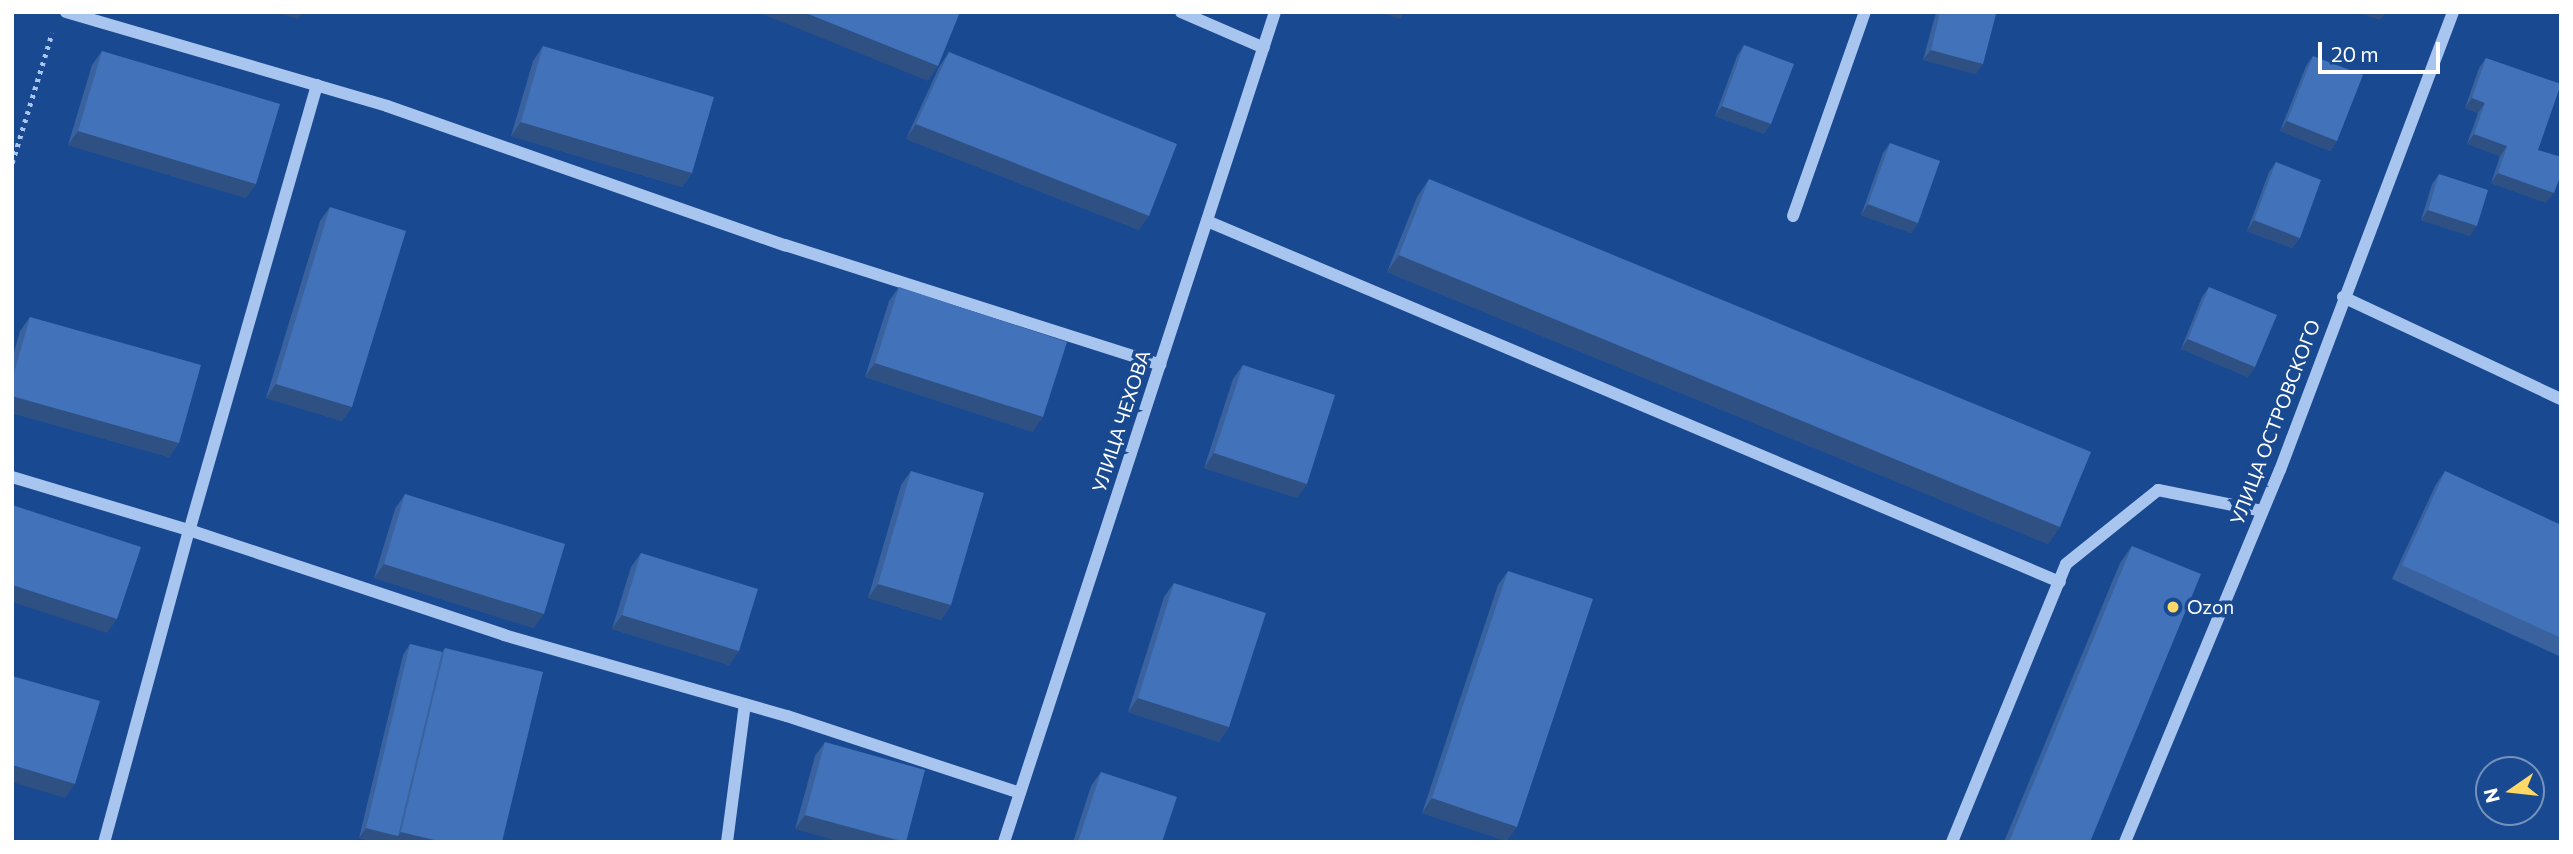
<!DOCTYPE html>
<meta charset="utf-8">
<style>
body{margin:0}
#map{position:relative;width:2573px;height:854px;overflow:hidden;background:#194990;font-family:Commissioner,sans-serif}
div>[style]{position:absolute}
[style*='--x']{left:calc(var(--x)*1px);top:calc(var(--y)*1px);width:calc(var(--w)*1px);rotate:calc(var(--a)*1deg)}
.path>*{height:4.5px;margin-top:-2.25px;transform-origin:0;background:repeating-linear-gradient(90deg,#a8c5ef 0 3.5px,transparent 0 8.5px)}
.minor>*{height:12px;margin:-6px;padding:0 6px;transform-origin:6px;border-radius:6px;background:#a8c5ef}
.wall>*{inset:0;background:#39629f}
.shaded-wall>*{inset:0;background:#2e5082}
.building>*{inset:0;background:#4272b9}
.dots>*{width:19px;height:19px;translate:-50% -50%;box-sizing:border-box;border:4px solid #194990;border-radius:50%}
span{translate:-50% -50%;white-space:nowrap;text-align:center;line-height:1.15;-webkit-text-stroke:7px #194990;paint-order:stroke}
.street-label{font-size:19px;color:#fff}
.poi-label{font-size:19px;color:#fff}
.left{translate:0 -50%;text-align:left}
.frame{position:absolute;inset:0;border:14px solid #fff;pointer-events:none}
.north{position:absolute;left:2475px;top:756px;width:70px;height:70px;box-sizing:border-box;background:#194990;border:2px solid #7592bc;border-radius:50%;rotate:256deg;font-size:19px;font-weight:700;line-height:28px;text-align:center;color:#fff}
.north::after{content:'';display:block;margin:auto;width:24px;height:32px;background:#ffd866;clip-path:polygon(50% 0,100% 100%,50% 72%,0 100%)}
.scale{position:absolute;left:2318px;top:42px;width:122px;height:32px;box-sizing:border-box;border:4px solid #fff;border-top:0;padding-left:9px;font-size:21px;line-height:24px;white-space:nowrap;color:#fff;-webkit-text-stroke:5px #194990;paint-order:stroke}
</style>
<div id="map">
<div class="path">
<i style="--x:12;--y:163;--w:136;--a:-72.9"></i>
</div>
<div class="minor">
<i style="--x:66;--y:12;--w:334;--a:16.3"></i>
<i style="--x:387;--y:106;--w:422;--a:19.3"></i>
<i style="--x:785;--y:245;--w:394;--a:17.7"></i>
<i style="--x:1181;--y:12;--w:90;--a:23.4"></i>
<i style="--x:317;--y:85;--w:463;--a:106"></i>
<i style="--x:189;--y:530;--w:332;--a:18.4"></i>
<i style="--x:504;--y:635;--w:294;--a:16"></i>
<i style="--x:787;--y:716;--w:245;--a:18.3"></i>
<i style="--x:1793;--y:216;--w:216;--a:-70.6"></i>
<i style="--x:1207;--y:221;--w:926;--a:22.94"></i>
<i style="--x:2343;--y:297;--w:241;--a:25.1"></i>
<i style="--x:12;--y:477;--w:185;--a:16.7"></i>
<i style="--x:189;--y:530;--w:323;--a:105.2"></i>
<i style="--x:727;--y:842;--w:139;--a:-82.6"></i>
<i style="--x:1004;--y:842;--w:873;--a:-71.92"></i>
<i style="--x:1952;--y:842;--w:300;--a:-67.7"></i>
<i style="--x:2066;--y:564;--w:118;--a:-38.8"></i>
<i style="--x:2158;--y:490;--w:106;--a:11.4"></i>
<i style="--x:2125;--y:842;--w:403;--a:-67.4"></i>
<i style="--x:2280;--y:470;--w:490;--a:-69.3"></i>
</div>
<div class="wall">
<i style="clip-path:polygon(1936px 12px,1989px 12px,1976px 74px,1923px 60px)"></i>
<i style="clip-path:polygon(1744px 45px,1764px 134px,1715px 116px,1737px 56px)"></i>
<i style="clip-path:polygon(543px 46px,692px 173px,682px 187px,511px 136px,533px 61px)"></i>
<i style="clip-path:polygon(102px 51px,256px 184px,246px 198px,68px 145px,92px 65px)"></i>
<i style="clip-path:polygon(949px 52px,1139px 230px,906px 139px,939px 67px)"></i>
<i style="clip-path:polygon(2313px 56px,2337px 141px,2330px 151px,2280px 131px,2306px 66px)"></i>
<i style="clip-path:polygon(2486px 58px,2538px 150px,2546px 203px,2491px 183px,2500px 156px,2467px 144px,2478px 113px,2465px 108px,2479px 68px)"></i>
<i style="clip-path:polygon(1890px 143px,1918px 223px,1911px 233px,1861px 215px,1883px 153px)"></i>
<i style="clip-path:polygon(2276px 162px,2300px 238px,2292px 248px,2247px 231px,2269px 172px)"></i>
<i style="clip-path:polygon(2439px 174px,2470px 236px,2421px 220px,2432px 184px)"></i>
<i style="clip-path:polygon(1429px 179px,2060px 527px,2048px 544px,1387px 272px,1417px 197px)"></i>
<i style="clip-path:polygon(330px 207px,352px 407px,342px 421px,266px 398px,320px 221px)"></i>
<i style="clip-path:polygon(899px 287px,1033px 432px,865px 377px,889px 301px)"></i>
<i style="clip-path:polygon(2209px 287px,2255px 367px,2248px 377px,2181px 349px,2202px 297px)"></i>
<i style="clip-path:polygon(30px 317px,179px 443px,169px 457px,12px 413px,12px 359px,20px 331px)"></i>
<i style="clip-path:polygon(1243px 365px,1307px 484px,1297px 498px,1204px 468px,1233px 379px)"></i>
<i style="clip-path:polygon(911px 471px,951px 605px,941px 620px,868px 598px,901px 485px)"></i>
<i style="clip-path:polygon(2445px 471px,2561px 525px,2561px 657px,2392px 579px,2435px 486px)"></i>
<i style="clip-path:polygon(405px 494px,534px 628px,374px 578px,395px 509px)"></i>
<i style="clip-path:polygon(2132px 546px,2090px 842px,2004px 842px,2120px 563px)"></i>
<i style="clip-path:polygon(641px 553px,739px 651px,729px 665px,612px 629px,631px 567px)"></i>
<i style="clip-path:polygon(1508px 571px,1507px 841px,1422px 813px,1498px 585px)"></i>
<i style="clip-path:polygon(1174px 583px,1229px 727px,1219px 742px,1128px 712px,1164px 597px)"></i>
<i style="clip-path:polygon(410px 644px,442px 652px,445px 648px,502px 842px,374px 842px,359px 838px,403px 655px)"></i>
<i style="clip-path:polygon(825px 742px,906px 842px,795px 829px,815px 756px)"></i>
<i style="clip-path:polygon(1101px 772px,1162px 842px,1073px 842px,1091px 786px)"></i>
</div>
<div class="shaded-wall">
<i style="clip-path:polygon(274px 12px,303px 12px,298px 19px)"></i>
<i style="clip-path:polygon(757px 12px,803px 12px,938px 66px,928px 81px)"></i>
<i style="clip-path:polygon(1380px 12px,1405px 12px,1400px 19px)"></i>
<i style="clip-path:polygon(2356px 12px,2386px 12px,2380px 20px)"></i>
<i style="clip-path:polygon(1931px 50px,1983px 64px,1976px 74px,1923px 60px)"></i>
<i style="clip-path:polygon(2472px 98px,2485px 103px,2478px 113px,2465px 108px)"></i>
<i style="clip-path:polygon(1722px 106px,1771px 124px,1764px 134px,1715px 116px)"></i>
<i style="clip-path:polygon(2287px 121px,2337px 141px,2330px 151px,2280px 131px)"></i>
<i style="clip-path:polygon(521px 122px,692px 173px,682px 187px,511px 136px)"></i>
<i style="clip-path:polygon(916px 124px,1149px 216px,1139px 230px,906px 139px)"></i>
<i style="clip-path:polygon(78px 131px,256px 184px,246px 198px,68px 145px)"></i>
<i style="clip-path:polygon(2474px 134px,2507px 146px,2500px 156px,2467px 144px)"></i>
<i style="clip-path:polygon(2498px 173px,2554px 193px,2546px 203px,2491px 183px)"></i>
<i style="clip-path:polygon(1868px 204px,1918px 223px,1911px 233px,1861px 215px)"></i>
<i style="clip-path:polygon(2428px 210px,2477px 226px,2470px 236px,2421px 220px)"></i>
<i style="clip-path:polygon(2254px 220px,2300px 238px,2292px 248px,2247px 231px)"></i>
<i style="clip-path:polygon(1399px 255px,2060px 527px,2048px 544px,1387px 272px)"></i>
<i style="clip-path:polygon(2188px 339px,2255px 367px,2248px 377px,2181px 349px)"></i>
<i style="clip-path:polygon(875px 363px,1043px 417px,1033px 432px,865px 377px)"></i>
<i style="clip-path:polygon(276px 384px,352px 407px,342px 421px,266px 398px)"></i>
<i style="clip-path:polygon(12px 396px,179px 443px,169px 457px,12px 413px)"></i>
<i style="clip-path:polygon(1214px 453px,1307px 484px,1297px 498px,1204px 468px)"></i>
<i style="clip-path:polygon(384px 564px,544px 614px,534px 628px,374px 578px)"></i>
<i style="clip-path:polygon(878px 584px,951px 605px,941px 620px,868px 598px)"></i>
<i style="clip-path:polygon(12px 585px,117px 619px,107px 633px,12px 602px)"></i>
<i style="clip-path:polygon(622px 615px,739px 651px,729px 665px,612px 629px)"></i>
<i style="clip-path:polygon(1138px 698px,1229px 727px,1219px 742px,1128px 712px)"></i>
<i style="clip-path:polygon(12px 765px,75px 784px,65px 798px,12px 782px)"></i>
<i style="clip-path:polygon(1432px 798px,1517px 827px,1507px 841px,1422px 813px)"></i>
<i style="clip-path:polygon(805px 815px,903px 842px,841px 842px,795px 829px)"></i>
<i style="clip-path:polygon(366px 828px,398px 836px,401px 832px,443px 842px,374px 842px,359px 838px)"></i>
</div>
<div class="building">
<i style="clip-path:polygon(803px 12px,960px 12px,938px 66px)"></i>
<i style="clip-path:polygon(1940px 12px,1989px 12px,1996px 14px,1983px 64px,1931px 50px)"></i>
<i style="clip-path:polygon(1744px 45px,1794px 64px,1771px 124px,1722px 106px)"></i>
<i style="clip-path:polygon(543px 46px,714px 97px,692px 173px,521px 122px)"></i>
<i style="clip-path:polygon(102px 51px,280px 104px,256px 184px,78px 131px)"></i>
<i style="clip-path:polygon(949px 52px,1177px 144px,1149px 216px,916px 124px)"></i>
<i style="clip-path:polygon(2313px 56px,2363px 75px,2337px 141px,2287px 121px)"></i>
<i style="clip-path:polygon(2486px 58px,2561px 84px,2538px 150px,2561px 157px,2561px 174px,2554px 193px,2498px 173px,2507px 146px,2474px 134px,2485px 103px,2472px 98px)"></i>
<i style="clip-path:polygon(1890px 143px,1940px 161px,1918px 223px,1868px 204px)"></i>
<i style="clip-path:polygon(2276px 162px,2321px 180px,2300px 238px,2254px 220px)"></i>
<i style="clip-path:polygon(2439px 174px,2488px 190px,2477px 226px,2428px 210px)"></i>
<i style="clip-path:polygon(1429px 179px,2091px 452px,2060px 527px,1399px 255px)"></i>
<i style="clip-path:polygon(330px 207px,406px 231px,352px 407px,276px 384px)"></i>
<i style="clip-path:polygon(899px 287px,1067px 342px,1043px 417px,875px 363px)"></i>
<i style="clip-path:polygon(2209px 287px,2277px 315px,2255px 367px,2188px 339px)"></i>
<i style="clip-path:polygon(30px 317px,201px 365px,179px 443px,12px 396px,12px 380px)"></i>
<i style="clip-path:polygon(1243px 365px,1335px 395px,1307px 484px,1214px 453px)"></i>
<i style="clip-path:polygon(911px 471px,984px 493px,951px 605px,878px 584px)"></i>
<i style="clip-path:polygon(2445px 471px,2561px 525px,2561px 638px,2402px 565px)"></i>
<i style="clip-path:polygon(405px 494px,565px 544px,544px 614px,384px 564px)"></i>
<i style="clip-path:polygon(12px 505px,141px 547px,117px 619px,12px 585px)"></i>
<i style="clip-path:polygon(2132px 546px,2201px 574px,2090px 842px,2009px 842px)"></i>
<i style="clip-path:polygon(641px 553px,758px 589px,739px 651px,622px 615px)"></i>
<i style="clip-path:polygon(1508px 571px,1593px 599px,1517px 827px,1432px 798px)"></i>
<i style="clip-path:polygon(1174px 583px,1266px 613px,1229px 727px,1138px 698px)"></i>
<i style="clip-path:polygon(410px 644px,442px 652px,398px 836px,366px 828px)"></i>
<i style="clip-path:polygon(445px 648px,543px 672px,502px 842px,443px 842px,401px 832px)"></i>
<i style="clip-path:polygon(12px 676px,100px 701px,75px 784px,12px 765px)"></i>
<i style="clip-path:polygon(825px 742px,925px 770px,906px 842px,805px 815px)"></i>
<i style="clip-path:polygon(1101px 772px,1177px 797px,1162px 842px,1078px 842px)"></i>
</div>
<div class="dots">
<i style="left:2173px;top:607px;background:#ffd866"></i>
</div>
<div class="street-label">
<span style="left:1121px;top:421px;rotate:-72deg">УЛИЦА ЧЕХОВА</span>
<span style="left:2275px;top:422px;rotate:-69deg">УЛИЦА ОСТРОВСКОГО</span>
</div>
<div class="poi-label">
<span class="left" style="left:2187px;top:607px">Ozon</span>
</div>
<div class="frame"></div>
<div class="north">N</div>
<div class="scale">20 m</div>
</div>
